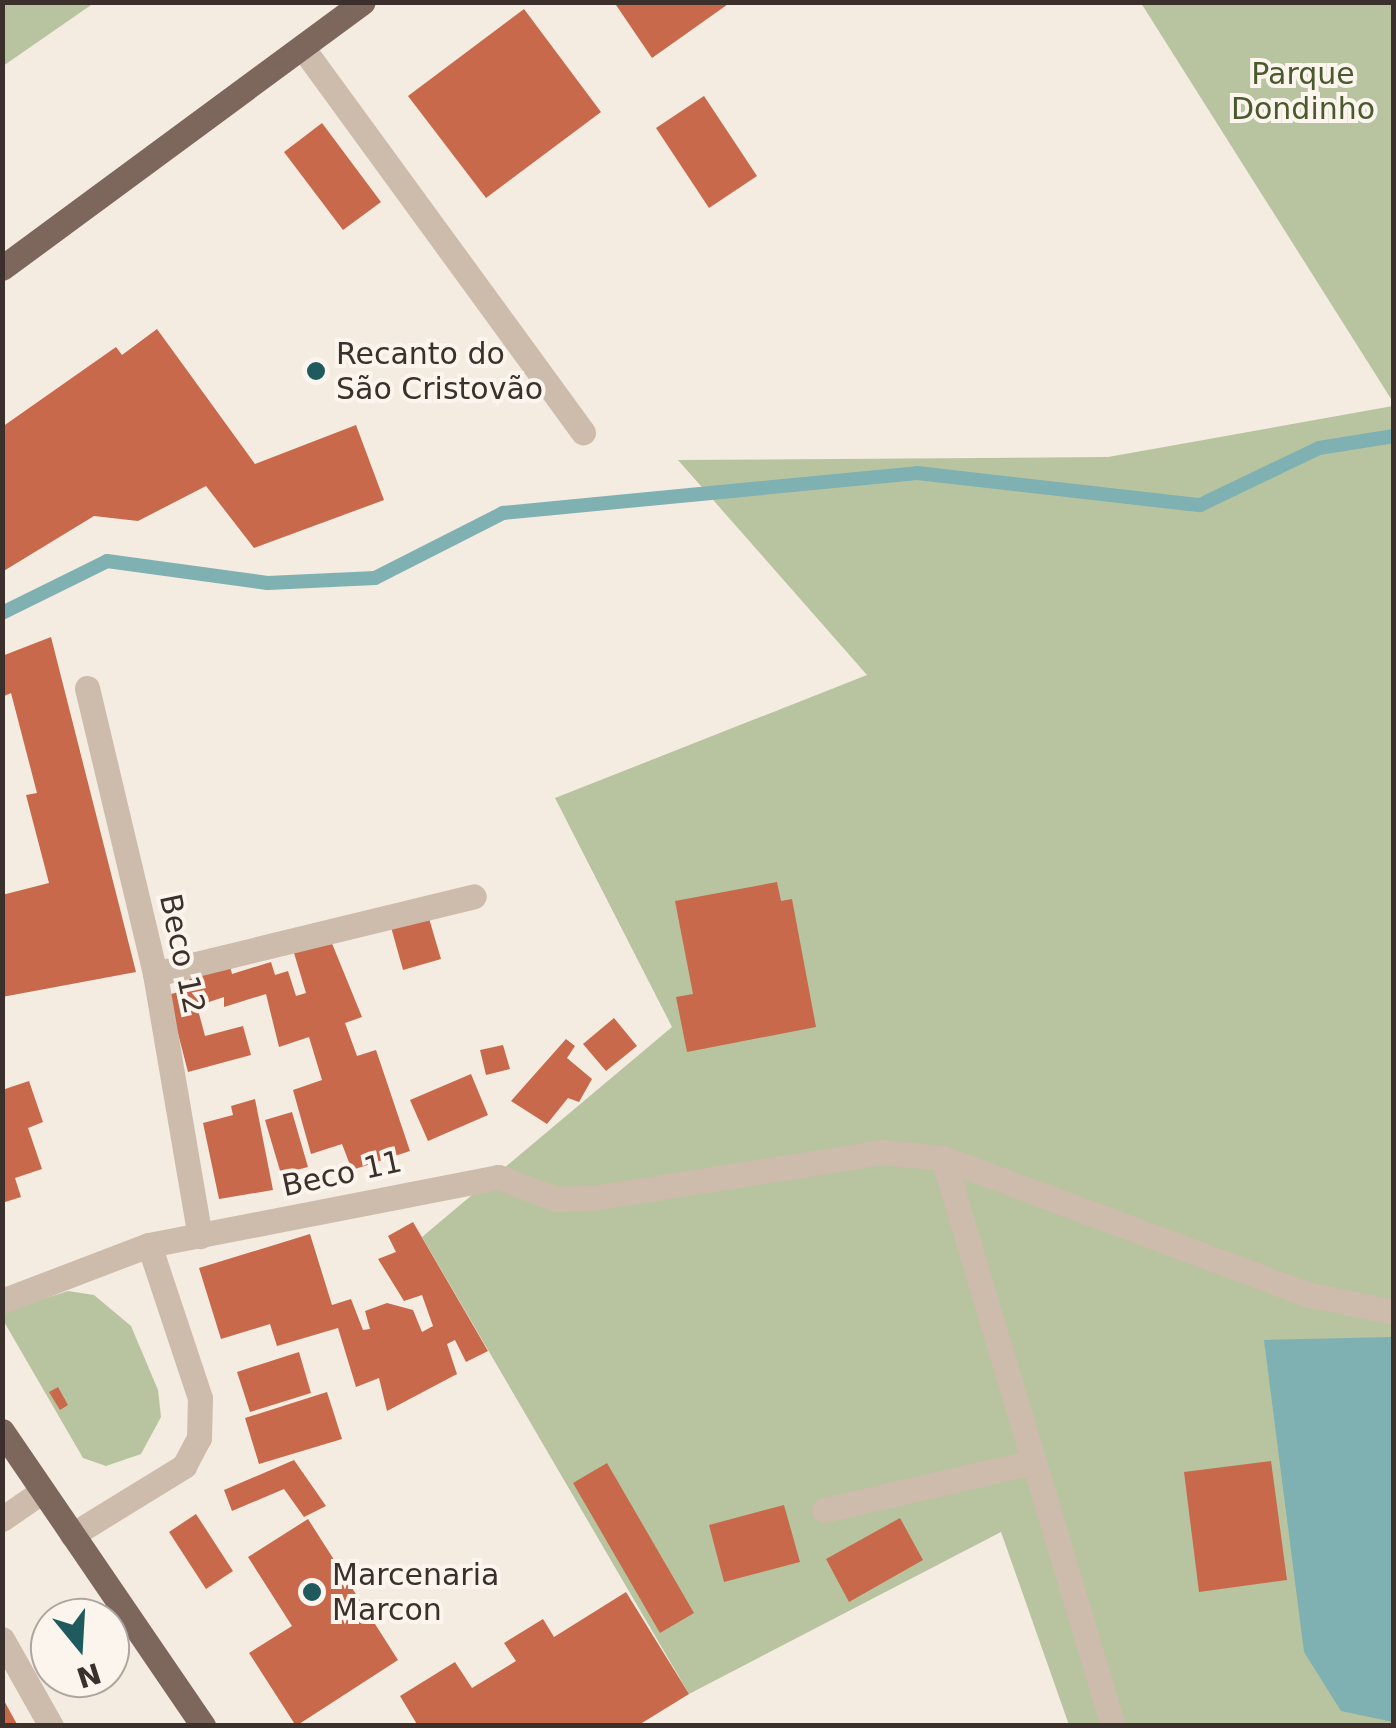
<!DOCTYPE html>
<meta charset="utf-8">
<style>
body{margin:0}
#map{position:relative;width:1396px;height:1728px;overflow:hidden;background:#f4ebe1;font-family:"DejaVu Sans",sans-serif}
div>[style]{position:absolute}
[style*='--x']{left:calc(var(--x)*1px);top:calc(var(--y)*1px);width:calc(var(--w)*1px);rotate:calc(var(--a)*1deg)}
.green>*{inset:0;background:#b8c4a0}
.water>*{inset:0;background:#7fb0b2}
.stream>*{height:14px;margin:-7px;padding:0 7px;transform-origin:7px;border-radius:7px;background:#7fb0b2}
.building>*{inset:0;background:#c8694b}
.minor>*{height:25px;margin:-12.5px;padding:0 12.5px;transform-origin:12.5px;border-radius:12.5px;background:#cdbbac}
.major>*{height:25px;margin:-12.5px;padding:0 12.5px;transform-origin:12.5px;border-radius:12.5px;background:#7d675c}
.dots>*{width:28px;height:28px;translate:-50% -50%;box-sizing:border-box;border:5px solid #fbf5ee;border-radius:50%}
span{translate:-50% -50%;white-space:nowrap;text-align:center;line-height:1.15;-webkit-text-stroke:8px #fbf5ee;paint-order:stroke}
.park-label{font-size:30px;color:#4a5a2e}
.poi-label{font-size:30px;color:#3b302b}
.left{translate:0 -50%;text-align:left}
.street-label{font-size:30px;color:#3b302b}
.frame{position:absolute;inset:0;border:5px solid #3b302b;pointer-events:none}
.north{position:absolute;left:30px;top:1598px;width:100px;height:100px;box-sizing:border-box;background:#fbf5ee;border:2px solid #aea6a0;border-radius:50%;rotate:162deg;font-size:28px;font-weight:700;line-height:40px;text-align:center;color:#3b302b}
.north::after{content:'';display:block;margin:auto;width:35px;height:45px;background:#1f5a5e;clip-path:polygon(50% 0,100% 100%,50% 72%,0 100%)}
</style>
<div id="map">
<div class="green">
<i style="clip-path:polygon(3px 2px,94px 2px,94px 3px,3px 66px)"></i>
<i style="clip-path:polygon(1141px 3px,1393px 3px,1393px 402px)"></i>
<i style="clip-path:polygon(1393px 406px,1393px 1725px,1069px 1725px,1001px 1532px,689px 1694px,422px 1237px,672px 1027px,555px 798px,867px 675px,678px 460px,1108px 457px)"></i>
<i style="clip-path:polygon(68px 1291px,94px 1295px,131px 1326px,158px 1390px,161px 1417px,141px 1454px,106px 1466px,83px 1458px,3px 1320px,2px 1312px)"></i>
</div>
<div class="water">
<i style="clip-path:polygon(1393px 1337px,1394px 1337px,1393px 1722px,1341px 1711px,1304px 1652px,1264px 1340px)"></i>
</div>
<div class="stream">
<i style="--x:2;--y:613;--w:117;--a:-26.3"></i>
<i style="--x:107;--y:561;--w:162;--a:7.8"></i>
<i style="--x:268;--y:583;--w:107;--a:-2.7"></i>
<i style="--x:375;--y:578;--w:144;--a:-26.9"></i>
<i style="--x:503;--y:513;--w:416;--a:-5.5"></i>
<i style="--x:917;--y:473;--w:285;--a:6.5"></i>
<i style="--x:1200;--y:505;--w:132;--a:-25.6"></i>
<i style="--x:1319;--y:448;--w:76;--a:-9.1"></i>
</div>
<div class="building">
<i style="clip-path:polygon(614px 2px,731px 2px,652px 58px)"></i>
<i style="clip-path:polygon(524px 9px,601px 112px,486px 198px,408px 96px)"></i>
<i style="clip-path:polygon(704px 96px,757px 176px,709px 208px,656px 128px)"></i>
<i style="clip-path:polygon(322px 123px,381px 202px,343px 230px,284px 152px)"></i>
<i style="clip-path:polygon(157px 329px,255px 464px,356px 425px,384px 500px,254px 548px,206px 486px,138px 521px,94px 516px,2px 572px,2px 427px,116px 347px,122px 355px)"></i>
<i style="clip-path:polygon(51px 637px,136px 972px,2px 997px,2px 895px,49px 883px,26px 795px,37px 793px,11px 693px,2px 697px,2px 656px)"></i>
<i style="clip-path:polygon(777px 882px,781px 901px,792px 899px,816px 1027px,687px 1052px,676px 997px,693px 994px,675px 901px)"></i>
<i style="clip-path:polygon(428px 915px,441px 959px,403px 970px,391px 927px)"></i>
<i style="clip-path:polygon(331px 941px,362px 1017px,345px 1023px,357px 1056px,376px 1050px,410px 1151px,352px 1170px,342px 1144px,311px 1154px,293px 1090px,322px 1080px,309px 1037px,279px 1047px,266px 994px,224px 1007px,224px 997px,197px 1006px,205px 1036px,243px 1026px,251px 1055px,188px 1072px,168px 995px,192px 988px,189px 979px,230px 966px,232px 974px,271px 962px,275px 975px,288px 971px,296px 996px,306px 993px,294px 953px)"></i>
<i style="clip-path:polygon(614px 1018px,637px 1046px,606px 1071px,583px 1044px)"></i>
<i style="clip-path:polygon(566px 1039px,575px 1046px,567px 1058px,592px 1079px,579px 1102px,568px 1098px,547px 1124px,511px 1101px)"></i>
<i style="clip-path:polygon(503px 1045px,510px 1069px,486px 1075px,480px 1050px)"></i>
<i style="clip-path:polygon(471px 1074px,488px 1115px,428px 1141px,410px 1100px)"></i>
<i style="clip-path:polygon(29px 1081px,43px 1122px,28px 1128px,42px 1169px,15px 1178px,21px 1197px,2px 1203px,2px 1090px)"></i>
<i style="clip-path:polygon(255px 1099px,273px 1190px,219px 1199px,203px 1123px,233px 1115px,231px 1106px)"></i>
<i style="clip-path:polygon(292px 1112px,308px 1167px,281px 1174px,265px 1120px)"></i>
<i style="clip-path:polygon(413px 1222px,488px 1351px,466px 1362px,455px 1340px,447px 1344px,457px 1374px,387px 1411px,379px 1378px,356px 1387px,338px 1328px,277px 1346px,270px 1324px,221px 1339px,199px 1268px,310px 1234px,332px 1305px,351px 1299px,363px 1330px,370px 1329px,365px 1311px,387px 1303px,413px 1310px,422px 1332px,433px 1326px,422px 1295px,404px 1301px,378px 1259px,396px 1252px,388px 1236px)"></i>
<i style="clip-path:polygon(299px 1352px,311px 1393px,250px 1412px,237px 1372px)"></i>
<i style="clip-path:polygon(58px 1387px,68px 1405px,60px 1410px,49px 1392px)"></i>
<i style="clip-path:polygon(327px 1392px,342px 1439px,259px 1464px,245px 1418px)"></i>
<i style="clip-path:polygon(294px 1460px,326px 1506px,304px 1517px,284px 1489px,232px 1511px,224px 1490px)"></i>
<i style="clip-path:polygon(1271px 1461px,1287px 1580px,1199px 1592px,1184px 1472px)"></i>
<i style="clip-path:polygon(607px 1463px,694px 1613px,660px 1633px,573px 1483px)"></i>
<i style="clip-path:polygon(784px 1505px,800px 1562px,724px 1582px,709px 1525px)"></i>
<i style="clip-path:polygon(196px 1514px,233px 1571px,206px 1589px,169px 1532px)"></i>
<i style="clip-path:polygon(900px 1518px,923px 1560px,849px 1602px,826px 1559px)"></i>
<i style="clip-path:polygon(308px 1519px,398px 1660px,296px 1726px,249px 1653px,292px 1626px,248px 1557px)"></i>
<i style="clip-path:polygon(626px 1592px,689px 1694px,637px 1726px,418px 1726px,400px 1696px,455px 1662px,472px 1688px,516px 1661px,504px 1643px,543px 1619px,554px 1637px)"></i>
<i style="clip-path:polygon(2px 1697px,18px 1726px,2px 1726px)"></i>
</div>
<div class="minor">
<i style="--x:302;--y:47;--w:477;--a:53.9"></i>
<i style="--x:87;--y:688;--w:294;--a:76.6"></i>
<i style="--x:155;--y:974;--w:266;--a:80.3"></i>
<i style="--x:155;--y:974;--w:328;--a:-13.7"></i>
<i style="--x:943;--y:1158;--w:388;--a:20.5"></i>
<i style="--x:1306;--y:1294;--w:90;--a:11.6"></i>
<i style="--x:2;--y:1301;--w:157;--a:-20.9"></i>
<i style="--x:149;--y:1245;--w:356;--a:-11"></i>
<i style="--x:498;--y:1177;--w:62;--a:20.8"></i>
<i style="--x:556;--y:1199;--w:37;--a:-2"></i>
<i style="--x:593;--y:1198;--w:293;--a:-9"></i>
<i style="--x:882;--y:1152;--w:61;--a:5.6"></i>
<i style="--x:943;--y:1158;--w:593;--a:73.34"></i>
<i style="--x:824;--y:1510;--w:210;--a:-12.9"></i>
<i style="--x:2;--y:1519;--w:47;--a:-34.7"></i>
<i style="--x:72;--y:1535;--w:132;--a:-31.6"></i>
<i style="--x:184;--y:1466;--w:32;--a:-62"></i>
<i style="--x:199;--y:1438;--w:40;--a:-88.6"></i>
<i style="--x:200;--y:1398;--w:161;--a:-108.4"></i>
<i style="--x:2;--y:1639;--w:100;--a:60.6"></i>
</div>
<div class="major">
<i style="--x:2;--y:268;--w:448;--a:-36.4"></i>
<i style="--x:2;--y:1431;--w:357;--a:55.7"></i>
</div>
<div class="dots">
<i style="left:316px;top:371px;background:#1f5a5e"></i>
<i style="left:312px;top:1592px;background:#1f5a5e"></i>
</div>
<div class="park-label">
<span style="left:1303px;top:91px">Parque<br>Dondinho</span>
</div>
<div class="poi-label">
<span class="left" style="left:336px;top:371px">Recanto do<br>São Cristovão</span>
<span class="left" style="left:332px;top:1592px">Marcenaria<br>Marcon</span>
</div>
<div class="street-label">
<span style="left:182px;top:954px;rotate:78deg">Beco 12</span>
<span style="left:342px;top:1174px;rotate:-12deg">Beco 11</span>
</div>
<div class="frame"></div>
<div class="north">N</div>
</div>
